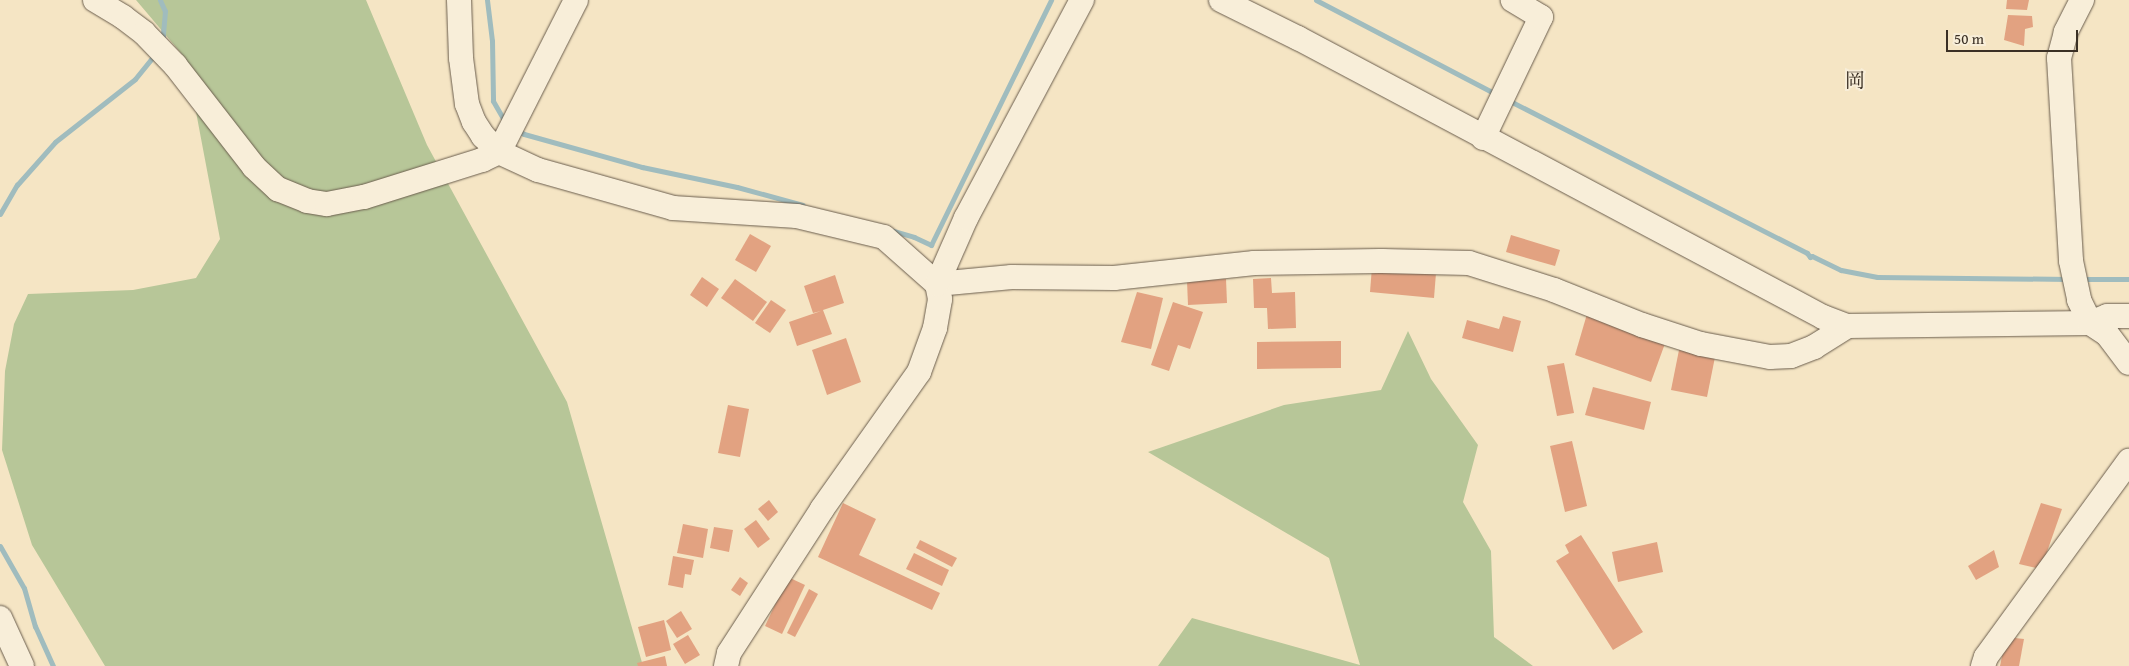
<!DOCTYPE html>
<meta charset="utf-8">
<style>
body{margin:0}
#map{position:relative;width:2129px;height:666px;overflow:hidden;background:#f5e5c4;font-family:"Gentium Book Plus","Noto Serif JP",serif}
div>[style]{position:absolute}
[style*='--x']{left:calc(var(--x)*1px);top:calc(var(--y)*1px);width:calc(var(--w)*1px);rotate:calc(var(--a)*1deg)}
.green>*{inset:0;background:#b7c698}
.stream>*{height:5px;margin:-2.5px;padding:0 2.5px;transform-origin:2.5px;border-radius:2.5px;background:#a0bcbe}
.building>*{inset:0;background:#e2a281}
.roads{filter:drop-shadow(0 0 1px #6a5d4d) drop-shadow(0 0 1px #6a5d4d)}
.minor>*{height:24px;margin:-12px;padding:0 12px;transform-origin:12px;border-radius:12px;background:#f8eed9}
span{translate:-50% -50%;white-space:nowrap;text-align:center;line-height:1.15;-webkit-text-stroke:4px #f8eed9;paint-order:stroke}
.quarter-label{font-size:20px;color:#3b3025}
.scale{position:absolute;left:1946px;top:30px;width:132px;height:22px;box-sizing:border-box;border:2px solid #3b3025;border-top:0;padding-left:6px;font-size:15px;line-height:18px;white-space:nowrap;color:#3b3025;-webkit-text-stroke:4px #f8eed9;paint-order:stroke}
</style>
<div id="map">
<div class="green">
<i style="clip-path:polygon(136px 0,366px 0,427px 145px,567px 402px,643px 666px,105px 666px,32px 545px,2px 450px,5px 371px,14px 324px,28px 294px,133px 290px,196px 278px,220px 239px,186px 59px)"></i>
<i style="clip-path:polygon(1408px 331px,1431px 379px,1478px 445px,1463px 502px,1491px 551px,1494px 637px,1533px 666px,1158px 666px,1192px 618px,1360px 665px,1329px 558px,1148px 452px,1284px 405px,1381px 390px)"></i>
</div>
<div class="stream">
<i style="--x:160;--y:0;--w:12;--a:66"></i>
<i style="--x:165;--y:11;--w:25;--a:95"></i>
<i style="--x:163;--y:36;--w:7;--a:117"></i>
<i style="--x:487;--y:0;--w:41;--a:83"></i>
<i style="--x:492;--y:41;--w:60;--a:89"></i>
<i style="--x:493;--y:101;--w:24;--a:60"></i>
<i style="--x:1316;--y:0;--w:205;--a:27.6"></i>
<i style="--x:1508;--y:100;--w:336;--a:27.1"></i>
<i style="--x:1807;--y:253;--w:5;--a:53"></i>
<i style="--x:1810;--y:257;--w:2;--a:-27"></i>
<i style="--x:1812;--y:256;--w:32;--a:26"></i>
<i style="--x:1841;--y:270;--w:37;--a:11"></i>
<i style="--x:1877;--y:277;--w:192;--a:0.6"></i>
<i style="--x:517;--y:130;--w:8;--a:30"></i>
<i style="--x:524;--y:134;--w:123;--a:15.6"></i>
<i style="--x:642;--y:167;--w:97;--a:11.9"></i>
<i style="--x:737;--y:187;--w:68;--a:15.3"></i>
<i style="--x:0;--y:214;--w:34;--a:-60"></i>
<i style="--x:17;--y:185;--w:57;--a:-48.5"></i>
<i style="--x:55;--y:142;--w:102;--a:-38.2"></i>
<i style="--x:135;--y:79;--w:32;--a:-51"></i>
<i style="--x:890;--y:230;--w:25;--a:16"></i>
<i style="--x:914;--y:237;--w:19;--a:25"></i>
<i style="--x:931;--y:245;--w:273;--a:-63.9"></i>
<i style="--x:2082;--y:279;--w:47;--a:0"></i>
<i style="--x:0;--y:546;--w:48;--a:60.3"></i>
<i style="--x:24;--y:588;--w:40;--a:74"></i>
<i style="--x:35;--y:626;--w:44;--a:65.8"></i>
</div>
<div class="building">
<i style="clip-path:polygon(2007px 0,2029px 0,2027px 10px,2006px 9px)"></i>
<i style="clip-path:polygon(2008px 15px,2032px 16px,2033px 27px,2025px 29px,2024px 46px,2004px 40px)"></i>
<i style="clip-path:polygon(750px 234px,771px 246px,756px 272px,735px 260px)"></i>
<i style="clip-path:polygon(1511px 235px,1560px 250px,1555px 266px,1506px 252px)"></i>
<i style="clip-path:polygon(1372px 267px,1436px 273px,1434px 298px,1370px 292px)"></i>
<i style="clip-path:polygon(835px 275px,844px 303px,823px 310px,832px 334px,797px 346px,789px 322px,821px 311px,813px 313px,804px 286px)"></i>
<i style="clip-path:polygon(702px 277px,719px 289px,707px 307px,690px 295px)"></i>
<i style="clip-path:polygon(1271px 278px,1272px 293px,1295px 292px,1296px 328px,1268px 329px,1267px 308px,1254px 308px,1253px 279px)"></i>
<i style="clip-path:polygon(735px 279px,767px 302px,753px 321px,721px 298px)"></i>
<i style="clip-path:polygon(1226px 279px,1227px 303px,1188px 305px,1187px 281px)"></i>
<i style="clip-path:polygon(1137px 292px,1163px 298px,1151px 349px,1121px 342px)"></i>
<i style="clip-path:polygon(771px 300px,786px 310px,770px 333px,755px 323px)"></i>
<i style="clip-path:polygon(1173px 302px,1203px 312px,1190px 349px,1178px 345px,1169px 371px,1151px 365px)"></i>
<i style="clip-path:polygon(1587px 314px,1667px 338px,1651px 382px,1575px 355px)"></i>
<i style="clip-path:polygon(1503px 316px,1521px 321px,1513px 352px,1462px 338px,1467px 320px,1499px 329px)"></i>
<i style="clip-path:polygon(846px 338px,861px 382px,827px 395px,812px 350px)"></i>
<i style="clip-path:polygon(1341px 341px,1341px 368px,1257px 369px,1257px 342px)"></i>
<i style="clip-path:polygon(1679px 350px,1715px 357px,1707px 397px,1671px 390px)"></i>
<i style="clip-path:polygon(1564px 363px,1574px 413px,1557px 416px,1547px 366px)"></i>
<i style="clip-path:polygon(1593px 387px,1651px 402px,1644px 430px,1585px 415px)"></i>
<i style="clip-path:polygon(728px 405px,749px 409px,740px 457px,718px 453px)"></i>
<i style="clip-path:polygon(1572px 441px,1587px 506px,1565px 512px,1550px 446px)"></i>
<i style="clip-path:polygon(769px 500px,778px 512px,768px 521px,758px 509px)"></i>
<i style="clip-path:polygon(843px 503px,876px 519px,859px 555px,940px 593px,932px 610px,818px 557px)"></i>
<i style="clip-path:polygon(2041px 503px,2062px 509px,2041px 569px,2019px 564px)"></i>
<i style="clip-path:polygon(756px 520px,770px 539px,758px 548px,744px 529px)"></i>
<i style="clip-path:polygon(683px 524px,708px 529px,703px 558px,677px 553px)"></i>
<i style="clip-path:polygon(714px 527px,733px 530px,729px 552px,710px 548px)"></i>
<i style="clip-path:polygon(1581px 535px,1643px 632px,1613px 650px,1556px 561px,1569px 553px,1565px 545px)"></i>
<i style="clip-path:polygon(920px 540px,957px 558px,952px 567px,916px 548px)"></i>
<i style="clip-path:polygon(1657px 542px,1663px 572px,1618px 582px,1612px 552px)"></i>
<i style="clip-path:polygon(1994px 550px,1999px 567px,1976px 580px,1968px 566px)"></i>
<i style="clip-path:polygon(914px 553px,949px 570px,942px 586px,906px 569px)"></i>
<i style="clip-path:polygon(673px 556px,694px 560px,691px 575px,685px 574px,683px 588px,668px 585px)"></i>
<i style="clip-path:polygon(740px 577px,748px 583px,740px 596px,731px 590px)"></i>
<i style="clip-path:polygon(788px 577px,805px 585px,782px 634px,765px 626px)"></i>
<i style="clip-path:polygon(809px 589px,818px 594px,795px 637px,787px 633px)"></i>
<i style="clip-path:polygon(681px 611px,692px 629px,677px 638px,666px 621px)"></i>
<i style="clip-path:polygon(664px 620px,671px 650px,646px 657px,638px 627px)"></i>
<i style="clip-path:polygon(688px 635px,700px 655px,685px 664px,673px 644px)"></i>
<i style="clip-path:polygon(2006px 637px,2024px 639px,2019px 666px,2000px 666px)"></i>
<i style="clip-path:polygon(665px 656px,667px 666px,638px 666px,637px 663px)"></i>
</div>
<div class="roads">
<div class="minor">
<i style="--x:95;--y:0;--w:33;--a:31"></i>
<i style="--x:123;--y:17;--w:26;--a:37"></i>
<i style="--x:144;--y:33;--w:45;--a:45.9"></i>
<i style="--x:175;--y:65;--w:129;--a:52.2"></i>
<i style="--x:254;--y:167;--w:33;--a:43"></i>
<i style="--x:278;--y:189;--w:31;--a:22"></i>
<i style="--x:307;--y:201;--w:20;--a:9"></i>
<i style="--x:327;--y:204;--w:38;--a:-11"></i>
<i style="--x:364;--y:197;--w:124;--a:-17.4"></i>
<i style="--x:482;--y:160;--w:19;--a:-25"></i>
<i style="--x:499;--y:152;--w:170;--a:-63.1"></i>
<i style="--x:459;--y:0;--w:58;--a:88"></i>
<i style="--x:461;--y:58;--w:46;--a:82.6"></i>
<i style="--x:467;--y:104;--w:19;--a:69"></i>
<i style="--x:474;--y:122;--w:17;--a:57"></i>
<i style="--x:483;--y:136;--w:23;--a:45"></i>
<i style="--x:499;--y:152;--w:43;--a:24.8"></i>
<i style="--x:538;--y:170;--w:140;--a:15.7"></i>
<i style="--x:673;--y:208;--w:124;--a:3.7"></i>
<i style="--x:797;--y:216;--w:89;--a:13.6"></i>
<i style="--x:884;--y:237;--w:71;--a:41.6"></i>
<i style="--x:937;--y:284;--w:75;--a:-5.3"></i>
<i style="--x:1012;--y:277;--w:102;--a:0.6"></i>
<i style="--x:1114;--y:278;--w:141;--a:-6.1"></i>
<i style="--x:1254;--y:263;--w:128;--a:-0.9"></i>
<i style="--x:1382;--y:261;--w:87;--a:1.3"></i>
<i style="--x:1469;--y:263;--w:89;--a:17.6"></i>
<i style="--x:1554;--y:290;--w:95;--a:21.7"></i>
<i style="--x:1642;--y:325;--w:62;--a:17.9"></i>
<i style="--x:1701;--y:344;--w:70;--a:10.7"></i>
<i style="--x:1770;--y:357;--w:21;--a:-3"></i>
<i style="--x:1791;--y:356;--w:25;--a:-21"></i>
<i style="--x:1814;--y:347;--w:39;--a:-32"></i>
<i style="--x:1221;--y:0;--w:86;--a:26.3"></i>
<i style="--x:1298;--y:38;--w:595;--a:27.99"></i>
<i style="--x:1823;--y:317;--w:26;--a:21"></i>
<i style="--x:1847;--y:326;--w:243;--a:-0.7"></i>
<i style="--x:2090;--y:323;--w:18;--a:-22"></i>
<i style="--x:2107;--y:316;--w:22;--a:0"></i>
<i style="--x:2082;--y:0;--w:36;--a:117"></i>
<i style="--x:2066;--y:32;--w:27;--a:105"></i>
<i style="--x:2059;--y:58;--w:203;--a:86.6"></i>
<i style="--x:2071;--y:261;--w:40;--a:78"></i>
<i style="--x:2079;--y:300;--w:25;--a:64"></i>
<i style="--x:2090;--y:323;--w:20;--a:33"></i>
<i style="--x:2107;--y:334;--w:36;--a:53"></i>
<i style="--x:1483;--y:138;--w:134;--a:-64.4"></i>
<i style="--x:1541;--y:17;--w:33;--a:-149"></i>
<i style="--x:0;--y:618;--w:53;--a:65.4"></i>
<i style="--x:726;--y:666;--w:13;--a:-77"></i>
<i style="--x:729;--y:653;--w:171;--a:-57.1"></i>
<i style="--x:822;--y:509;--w:168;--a:-54.7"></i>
<i style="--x:919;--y:372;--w:47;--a:-70"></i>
<i style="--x:935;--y:328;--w:29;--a:-80"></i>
<i style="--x:940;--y:299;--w:15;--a:-101"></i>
<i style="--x:937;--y:284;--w:72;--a:-66.3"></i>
<i style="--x:966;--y:218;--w:247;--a:-62"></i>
<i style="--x:1983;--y:666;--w:9;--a:-72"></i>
<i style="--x:1986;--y:657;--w:243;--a:-53.9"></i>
</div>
</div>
<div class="quarter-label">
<span style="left:1855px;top:79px">岡</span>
</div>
<div class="scale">50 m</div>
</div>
